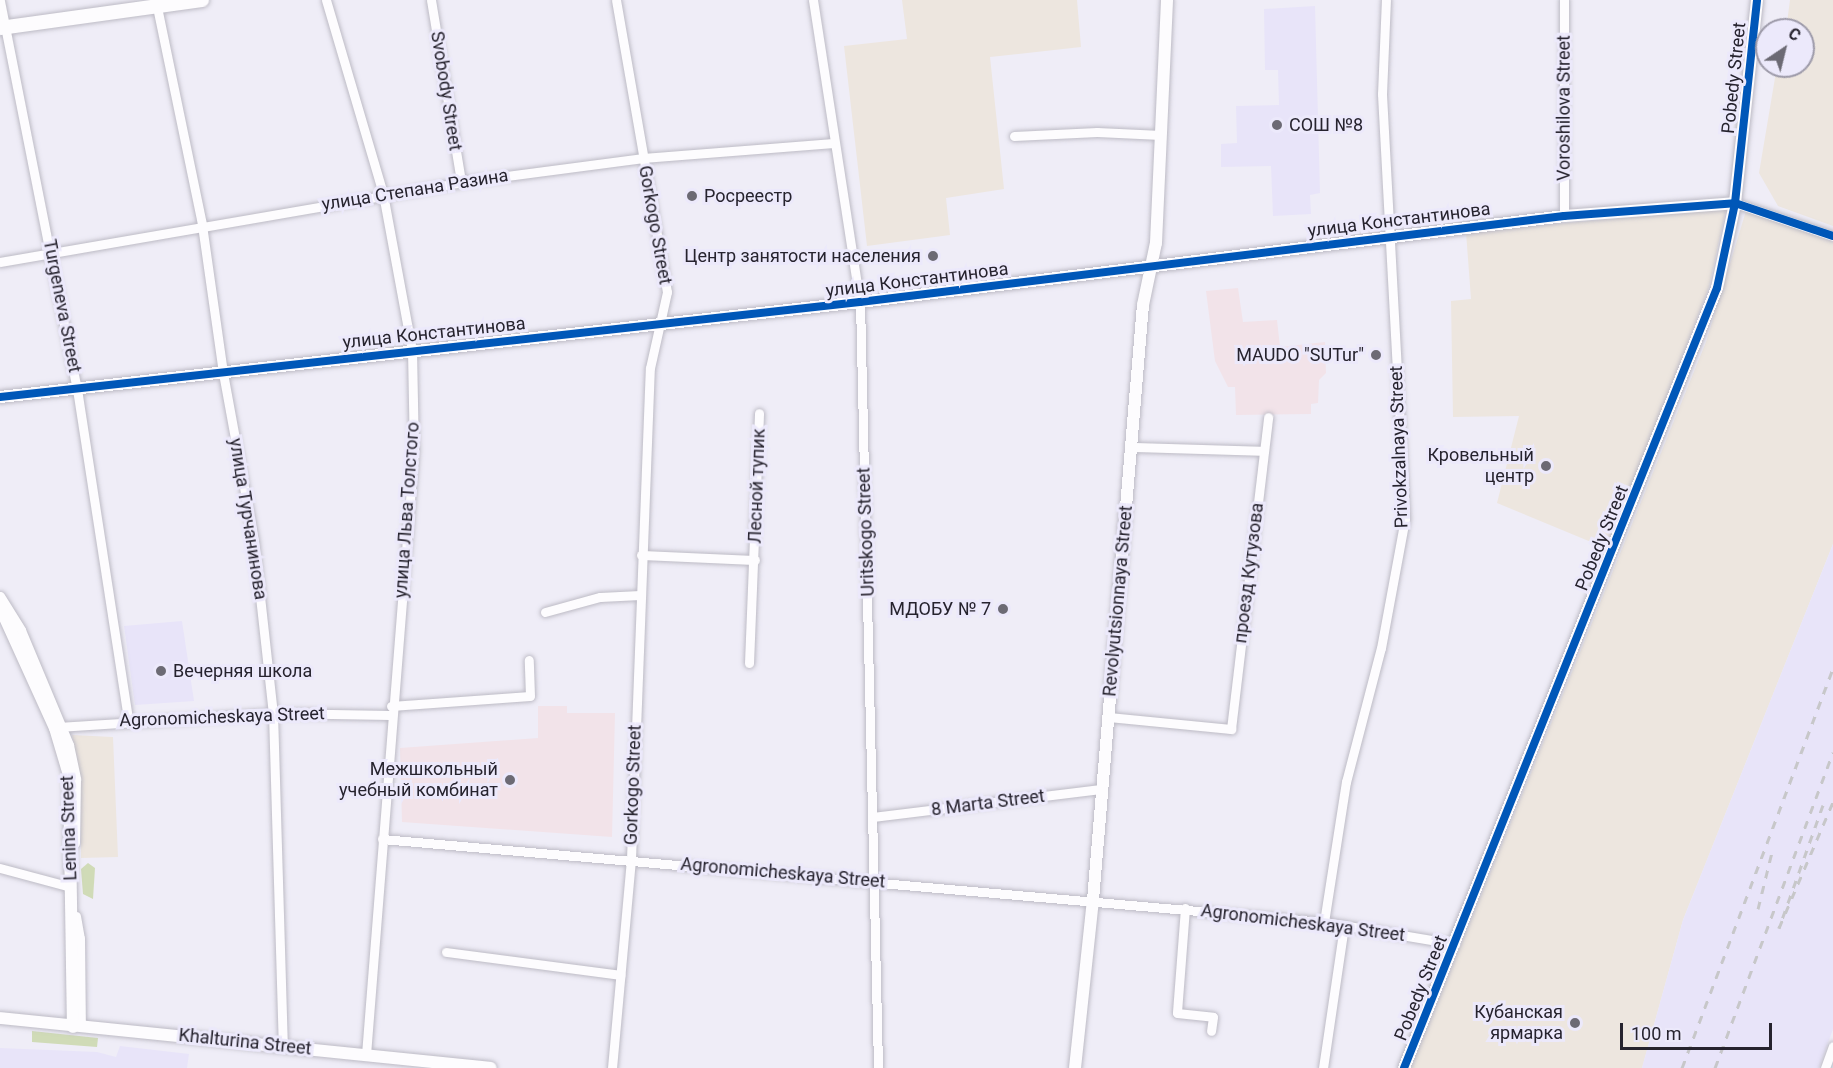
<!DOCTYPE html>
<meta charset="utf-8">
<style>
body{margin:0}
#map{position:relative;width:1833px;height:1068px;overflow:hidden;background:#efedf7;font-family:Roboto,sans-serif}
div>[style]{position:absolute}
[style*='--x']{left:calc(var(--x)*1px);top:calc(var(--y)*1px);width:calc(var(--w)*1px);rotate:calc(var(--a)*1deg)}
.commercial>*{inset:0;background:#ede6df}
.industrial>*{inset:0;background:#f2e3e9}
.built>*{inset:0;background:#e8e4f9}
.green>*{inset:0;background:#d0dbb7}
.roads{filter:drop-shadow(0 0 2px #bdbbc5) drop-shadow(0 0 2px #bdbbc5)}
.minor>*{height:9px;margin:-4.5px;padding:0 4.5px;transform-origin:4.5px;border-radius:4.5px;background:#fdfcfe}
.tertiary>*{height:12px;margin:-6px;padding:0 6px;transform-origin:6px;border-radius:6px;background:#fdfcfe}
.secondary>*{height:14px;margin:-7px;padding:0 7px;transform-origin:7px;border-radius:7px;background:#fdfcfe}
.rail>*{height:3px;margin-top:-1.5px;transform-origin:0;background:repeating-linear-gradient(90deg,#c7c7c9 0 8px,transparent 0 16px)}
.cycleway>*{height:8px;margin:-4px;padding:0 4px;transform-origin:4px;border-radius:4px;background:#0057b8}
.dots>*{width:16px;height:16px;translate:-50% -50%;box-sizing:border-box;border:3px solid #ece9fb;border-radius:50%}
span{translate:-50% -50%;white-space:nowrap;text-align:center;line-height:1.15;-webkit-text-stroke:6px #ece9fb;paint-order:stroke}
.street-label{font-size:18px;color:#26232e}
.poi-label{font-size:18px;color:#26232e}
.left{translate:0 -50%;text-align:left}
.right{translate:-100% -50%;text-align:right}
.north{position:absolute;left:1755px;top:18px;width:60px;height:60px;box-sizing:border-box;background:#ece9fb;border:2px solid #9d9aa9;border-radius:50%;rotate:35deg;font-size:16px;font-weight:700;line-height:24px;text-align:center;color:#26232e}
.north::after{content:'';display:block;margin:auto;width:21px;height:27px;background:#6c6a74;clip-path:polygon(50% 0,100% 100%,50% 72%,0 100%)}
.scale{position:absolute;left:1620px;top:1023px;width:152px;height:27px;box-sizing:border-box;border:3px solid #26232e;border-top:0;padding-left:8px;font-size:18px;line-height:21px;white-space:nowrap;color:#26232e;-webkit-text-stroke:4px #ece9fb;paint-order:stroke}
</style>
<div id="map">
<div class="commercial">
<i style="clip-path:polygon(902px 0,1077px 0,1081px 47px,990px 57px,1004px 189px,946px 198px,950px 235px,867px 246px,844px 46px,907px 39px)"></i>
<i style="clip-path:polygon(1790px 0,1833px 0,1833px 226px,1778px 206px,1759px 173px,1777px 66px,1803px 66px,1803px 30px,1786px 30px)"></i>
<i style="clip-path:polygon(1726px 209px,1709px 287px,1608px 549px,1497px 503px,1519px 416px,1453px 417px,1451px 301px,1471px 299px,1466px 232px)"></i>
<i style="clip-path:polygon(1746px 211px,1833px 242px,1833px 544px,1683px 920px,1642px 1068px,1411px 1068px,1706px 342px)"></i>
<i style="clip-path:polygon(72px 735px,113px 737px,118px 857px,81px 858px,81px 780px)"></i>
</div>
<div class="industrial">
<i style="clip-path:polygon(1238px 288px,1243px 322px,1277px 320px,1280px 347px,1325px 342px,1326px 373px,1319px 380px,1318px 403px,1311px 404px,1311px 414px,1236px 415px,1235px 387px,1228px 387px,1215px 361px,1206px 291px)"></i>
<i style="clip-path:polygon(538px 706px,567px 706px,567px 713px,615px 713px,612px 837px,402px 822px,400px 748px,538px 738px)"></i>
</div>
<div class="built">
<i style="clip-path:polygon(1315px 6px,1320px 193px,1310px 195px,1311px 214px,1273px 216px,1271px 166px,1221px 167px,1221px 144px,1237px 143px,1236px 106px,1279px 105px,1278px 70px,1265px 70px,1264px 9px)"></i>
<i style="clip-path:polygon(1833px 544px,1833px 1029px,1819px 1068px,1642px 1068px,1683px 920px)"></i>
<i style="clip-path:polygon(182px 621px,194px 701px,135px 705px,124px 626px)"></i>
<i style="clip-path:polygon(120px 1046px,189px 1054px,187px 1068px,0 1068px,0 1048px,97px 1052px,116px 1057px)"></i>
</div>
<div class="green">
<i style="clip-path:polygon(88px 863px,95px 868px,93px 899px,83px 894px,81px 869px)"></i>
<i style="clip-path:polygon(32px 1031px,98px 1038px,97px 1047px,32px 1042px)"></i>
</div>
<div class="roads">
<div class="minor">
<i style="--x:326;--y:0;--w:202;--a:73.6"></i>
<i style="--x:383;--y:194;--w:159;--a:79.5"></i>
<i style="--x:412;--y:350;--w:100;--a:88.9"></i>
<i style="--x:414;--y:450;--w:606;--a:94.54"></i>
<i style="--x:431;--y:0;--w:184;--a:80.6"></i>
<i style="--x:813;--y:0;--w:306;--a:81.2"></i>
<i style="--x:860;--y:302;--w:766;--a:88.65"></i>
<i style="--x:1564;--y:0;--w:216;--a:90"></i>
<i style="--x:0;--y:1;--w:396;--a:78.8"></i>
<i style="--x:77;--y:389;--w:334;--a:81.2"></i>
<i style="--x:156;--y:2;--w:228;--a:78.3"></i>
<i style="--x:202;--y:225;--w:149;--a:81.9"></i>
<i style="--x:223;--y:373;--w:172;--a:79.6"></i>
<i style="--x:254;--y:542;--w:172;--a:83.7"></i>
<i style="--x:273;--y:713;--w:332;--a:88.3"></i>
<i style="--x:1014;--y:136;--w:83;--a:-2.8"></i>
<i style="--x:1097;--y:132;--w:64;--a:2.7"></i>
<i style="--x:1735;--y:203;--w:103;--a:18.6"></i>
<i style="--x:0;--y:262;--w:468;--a:-9.8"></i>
<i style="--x:461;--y:182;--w:184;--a:-7.5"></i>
<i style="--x:643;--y:158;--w:191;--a:-4.5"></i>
<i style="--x:1131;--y:447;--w:133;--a:1.7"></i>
<i style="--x:641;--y:555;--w:114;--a:2.5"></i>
<i style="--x:0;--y:596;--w:40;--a:58"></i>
<i style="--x:21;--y:630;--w:125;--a:67.3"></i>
<i style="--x:69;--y:745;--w:35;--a:78"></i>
<i style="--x:76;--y:779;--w:64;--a:90.9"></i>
<i style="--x:545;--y:612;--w:57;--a:-15.3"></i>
<i style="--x:600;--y:597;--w:40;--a:-2.9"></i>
<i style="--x:749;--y:663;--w:250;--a:-87.7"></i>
<i style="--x:391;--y:706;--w:139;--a:-4.1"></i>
<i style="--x:530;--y:696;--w:36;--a:-92"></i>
<i style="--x:1108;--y:717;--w:124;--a:5.6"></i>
<i style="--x:1231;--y:729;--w:314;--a:-83.2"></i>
<i style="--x:58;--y:727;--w:215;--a:-3.7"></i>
<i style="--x:273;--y:713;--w:117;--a:1"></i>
<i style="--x:873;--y:817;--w:231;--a:-7"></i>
<i style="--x:382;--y:839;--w:946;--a:5.04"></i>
<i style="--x:1324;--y:922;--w:133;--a:9.5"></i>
<i style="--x:0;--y:868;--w:73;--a:15"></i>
<i style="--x:1185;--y:908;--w:105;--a:94.4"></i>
<i style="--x:1177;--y:1013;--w:36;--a:6"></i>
<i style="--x:1213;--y:1017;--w:14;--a:98"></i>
<i style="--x:76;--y:916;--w:22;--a:80"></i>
<i style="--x:80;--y:938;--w:89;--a:89.4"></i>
<i style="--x:1324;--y:922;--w:142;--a:-81.1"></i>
<i style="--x:1346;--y:782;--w:138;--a:-75.4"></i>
<i style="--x:1381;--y:648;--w:131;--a:-79.5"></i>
<i style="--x:1405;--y:519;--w:426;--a:-93.1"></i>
<i style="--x:1382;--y:94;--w:94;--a:-87.6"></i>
<i style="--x:446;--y:952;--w:176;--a:7.5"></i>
<i style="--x:612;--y:1068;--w:210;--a:-84.8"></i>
<i style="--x:631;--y:859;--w:491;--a:-87.8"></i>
<i style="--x:650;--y:368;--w:78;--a:-77.4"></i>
<i style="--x:667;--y:292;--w:296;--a:-99.9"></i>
<i style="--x:1323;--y:1068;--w:144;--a:-81.6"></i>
<i style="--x:1825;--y:1068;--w:23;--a:-70"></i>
</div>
<div class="tertiary">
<i style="--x:0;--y:397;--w:865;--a:-6.3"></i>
<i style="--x:860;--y:302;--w:709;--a:-6.96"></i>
<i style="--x:1564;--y:216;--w:171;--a:-4.3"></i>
<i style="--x:0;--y:607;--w:133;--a:65.6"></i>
<i style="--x:55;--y:728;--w:49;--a:73.4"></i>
<i style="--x:69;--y:775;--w:252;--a:89.1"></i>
<i style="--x:0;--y:1018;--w:493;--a:5.8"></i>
<i style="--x:1075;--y:1068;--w:169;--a:-83.9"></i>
<i style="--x:1093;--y:900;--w:597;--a:-85.2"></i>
<i style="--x:1143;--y:305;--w:63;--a:-78.2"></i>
<i style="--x:1156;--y:243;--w:243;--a:-87.4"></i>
<i style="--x:1404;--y:1068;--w:840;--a:-68.14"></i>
<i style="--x:1717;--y:288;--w:87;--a:-78"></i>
<i style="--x:1735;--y:203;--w:204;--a:-83.8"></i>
</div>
<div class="secondary">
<i style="--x:0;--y:28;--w:204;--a:-7.9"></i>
</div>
</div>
<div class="rail">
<i style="--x:1823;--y:805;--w:131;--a:109.7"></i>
<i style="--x:1779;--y:928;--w:137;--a:-66.8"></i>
<i style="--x:1758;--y:909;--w:63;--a:-76.2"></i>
<i style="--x:1682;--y:1068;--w:428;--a:-69.3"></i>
<i style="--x:1715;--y:1068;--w:337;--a:-69.5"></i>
</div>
<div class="cycleway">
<i style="--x:0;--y:397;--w:865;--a:-6.3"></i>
<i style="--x:860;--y:302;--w:709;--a:-6.96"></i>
<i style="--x:1564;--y:216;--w:171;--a:-4.3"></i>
<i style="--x:1735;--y:203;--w:103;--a:18.6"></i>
<i style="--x:1404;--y:1068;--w:840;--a:-68.14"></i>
<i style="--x:1717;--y:288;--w:87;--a:-78"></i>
<i style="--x:1735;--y:203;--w:204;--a:-83.8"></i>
</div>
<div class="dots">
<i style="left:1277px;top:125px;background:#6c6a74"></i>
<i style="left:692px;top:196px;background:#6c6a74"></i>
<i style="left:933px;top:256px;background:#6c6a74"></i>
<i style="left:1376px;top:355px;background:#6c6a74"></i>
<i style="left:1546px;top:466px;background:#6c6a74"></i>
<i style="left:1003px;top:609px;background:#6c6a74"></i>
<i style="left:161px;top:671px;background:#6c6a74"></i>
<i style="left:510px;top:780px;background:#6c6a74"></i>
<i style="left:1575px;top:1023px;background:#6c6a74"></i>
</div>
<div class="street-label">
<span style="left:1734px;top:78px;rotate:-84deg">Pobedy Street</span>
<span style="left:446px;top:91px;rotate:81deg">Svobody Street</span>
<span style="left:1564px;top:108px;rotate:-90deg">Voroshilova Street</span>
<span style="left:415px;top:190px;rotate:-9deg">улица Степана Разина</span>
<span style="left:1399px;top:220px;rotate:-7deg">улица Константинова</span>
<span style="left:655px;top:225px;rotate:80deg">Gorkogo Street</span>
<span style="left:917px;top:280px;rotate:-7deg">улица Константинова</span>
<span style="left:62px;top:306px;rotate:79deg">Turgeneva Street</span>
<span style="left:434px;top:333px;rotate:-6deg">улица Константинова</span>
<span style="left:1399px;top:447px;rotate:-92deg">Privokzalnaya Street</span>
<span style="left:757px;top:486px;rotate:-88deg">Лесной тупик</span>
<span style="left:407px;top:510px;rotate:-86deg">улица Льва Толстого</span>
<span style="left:248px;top:519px;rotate:81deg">улица Турчанинова</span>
<span style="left:866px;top:532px;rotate:-92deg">Uritskogo Street</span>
<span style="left:1602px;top:538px;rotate:-68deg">Pobedy Street</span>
<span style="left:1249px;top:573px;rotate:-83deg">проезд Кутузова</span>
<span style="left:1118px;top:601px;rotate:-85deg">Revolyutsionnaya Street</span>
<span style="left:222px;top:717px;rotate:-2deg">Agronomicheskaya Street</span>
<span style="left:633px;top:785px;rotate:-88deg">Gorkogo Street</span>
<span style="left:988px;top:803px;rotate:-7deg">8 Marta Street</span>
<span style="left:69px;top:828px;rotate:-92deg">Lenina Street</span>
<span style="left:783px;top:873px;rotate:5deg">Agronomicheskaya Street</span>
<span style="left:1303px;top:923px;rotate:7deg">Agronomicheskaya Street</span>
<span style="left:1421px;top:988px;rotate:-68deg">Pobedy Street</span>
<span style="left:245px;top:1042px;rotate:6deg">Khalturina Street</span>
</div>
<div class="poi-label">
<span class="left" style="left:1289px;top:125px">СОШ №8</span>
<span class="left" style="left:704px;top:196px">Росреестр</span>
<span class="right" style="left:921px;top:256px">Центр занятости населения</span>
<span class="right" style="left:1364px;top:355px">MAUDO "SUTur"</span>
<span class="right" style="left:1534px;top:466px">Кровельный<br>центр</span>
<span class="right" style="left:991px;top:609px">МДОБУ № 7</span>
<span class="left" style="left:173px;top:671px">Вечерняя школа</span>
<span class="right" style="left:498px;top:780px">Межшкольный<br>учебный комбинат</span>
<span class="right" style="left:1563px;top:1023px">Кубанская<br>ярмарка</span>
</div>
<div class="north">С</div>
<div class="scale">100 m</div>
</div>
